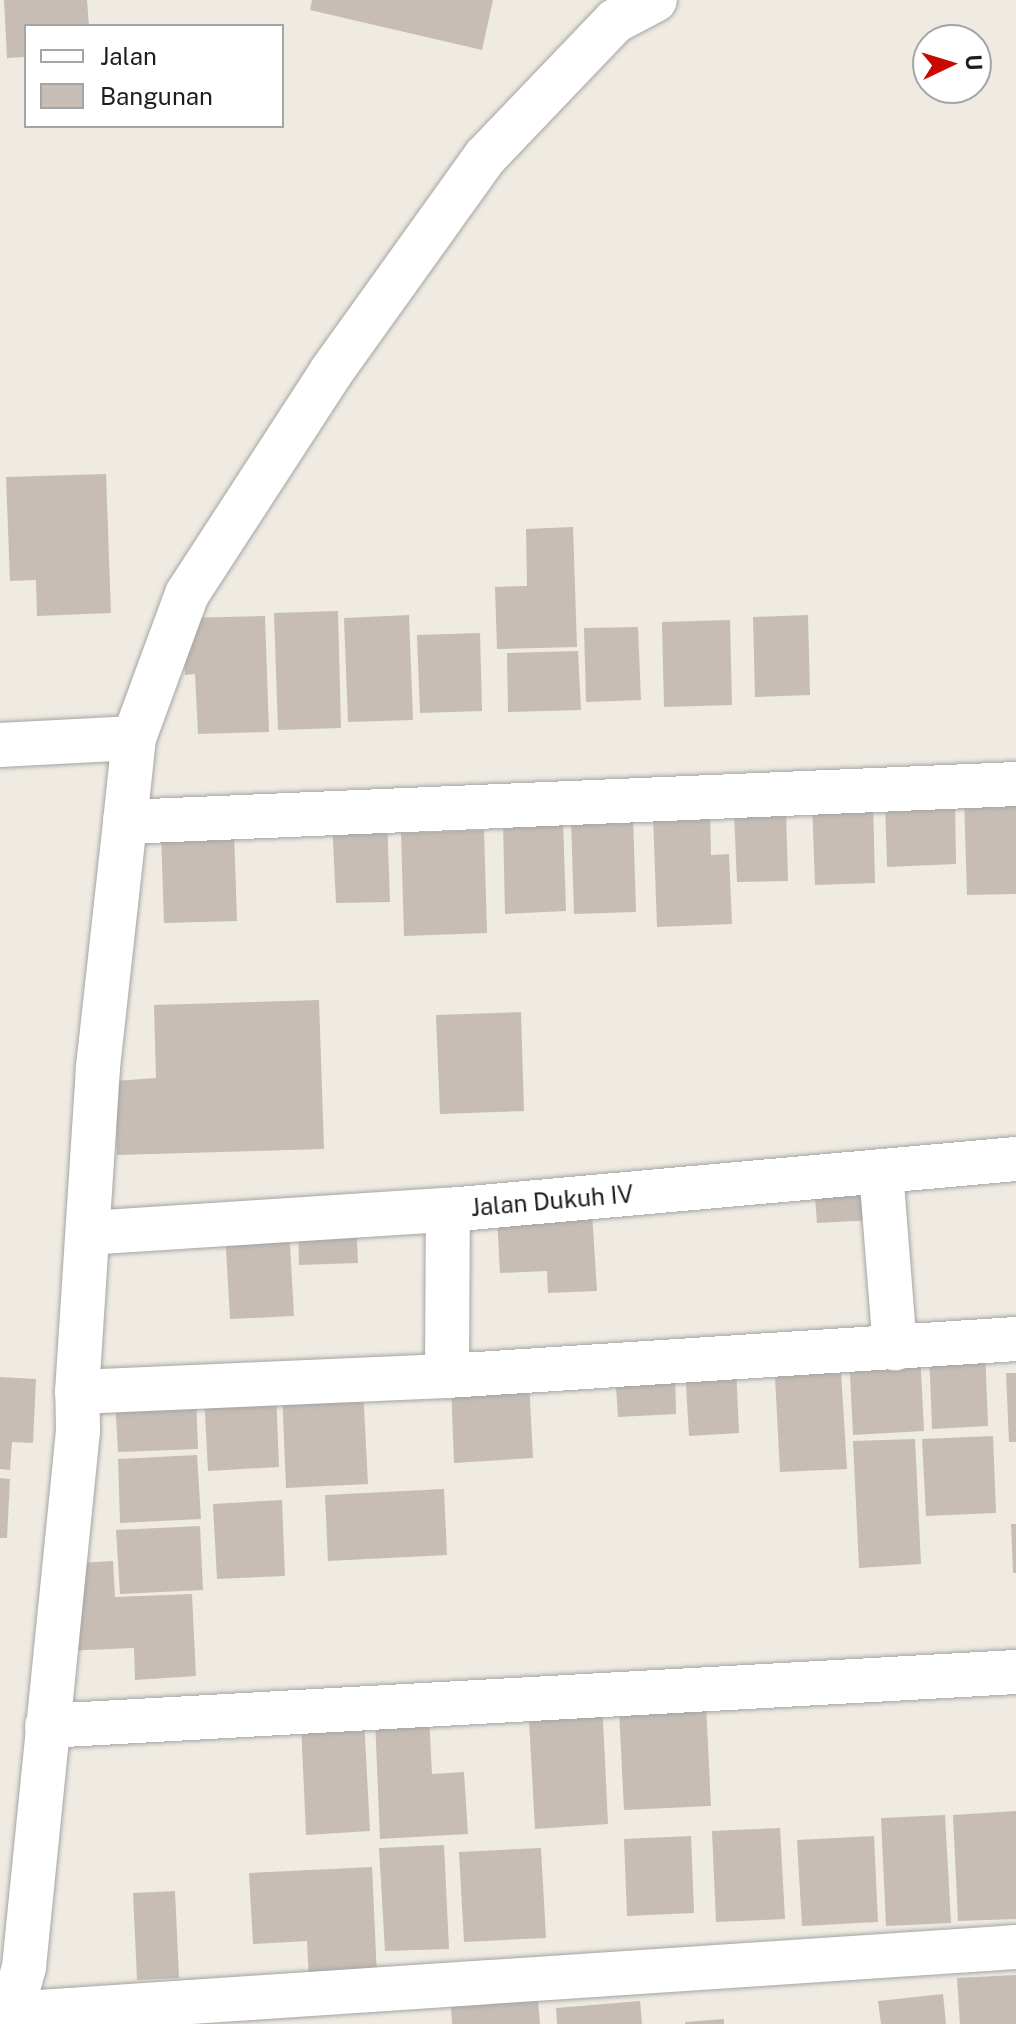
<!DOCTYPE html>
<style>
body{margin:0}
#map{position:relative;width:1016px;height:2024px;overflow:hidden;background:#efebe2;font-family:"Public Sans",sans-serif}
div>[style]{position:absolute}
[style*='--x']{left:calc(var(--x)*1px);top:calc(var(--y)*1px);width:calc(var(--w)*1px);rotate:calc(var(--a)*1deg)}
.building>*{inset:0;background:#c7bdb5}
.roads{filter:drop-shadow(0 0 2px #a4a4a4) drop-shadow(0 0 2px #a4a4a4)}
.minor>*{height:44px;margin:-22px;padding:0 22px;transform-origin:22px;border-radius:22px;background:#fff}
span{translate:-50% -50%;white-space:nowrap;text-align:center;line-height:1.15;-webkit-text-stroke:6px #fff;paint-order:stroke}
.street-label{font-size:24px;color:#1d1d1d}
.legend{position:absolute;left:24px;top:24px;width:260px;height:104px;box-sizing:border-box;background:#fff;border:2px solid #a5a5a5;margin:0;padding:10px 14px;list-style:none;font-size:24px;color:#1d1d1d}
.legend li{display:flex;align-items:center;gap:16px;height:40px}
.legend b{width:40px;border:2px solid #a5a5a5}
.north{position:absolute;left:912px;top:24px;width:80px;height:80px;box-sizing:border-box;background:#fff;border:2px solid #a5a5a5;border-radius:50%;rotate:86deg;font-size:22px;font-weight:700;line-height:32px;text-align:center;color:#1d1d1d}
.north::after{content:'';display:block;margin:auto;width:28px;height:36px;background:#c90900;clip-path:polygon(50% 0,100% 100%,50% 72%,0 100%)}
</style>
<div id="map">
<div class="building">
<i style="clip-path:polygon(4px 0,87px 0,89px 26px,26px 26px,26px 57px,7px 58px)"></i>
<i style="clip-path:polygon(312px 0,493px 0,482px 50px,310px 10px)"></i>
<i style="clip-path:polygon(106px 474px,111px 613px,37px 616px,36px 580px,10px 581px,6px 477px)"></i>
<i style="clip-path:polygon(573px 527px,577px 647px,497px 649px,495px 587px,527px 586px,526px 529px)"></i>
<i style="clip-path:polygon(338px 611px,341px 728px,278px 730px,274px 613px)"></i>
<i style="clip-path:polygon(409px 615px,413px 720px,348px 722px,344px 618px)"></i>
<i style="clip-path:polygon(808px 615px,810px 695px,755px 697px,753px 617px)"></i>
<i style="clip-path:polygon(265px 616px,269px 732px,198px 734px,195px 674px,185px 675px,183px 618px)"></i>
<i style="clip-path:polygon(730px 620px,732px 705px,664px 707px,662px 622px)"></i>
<i style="clip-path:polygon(638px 627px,641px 700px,586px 702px,584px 628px)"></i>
<i style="clip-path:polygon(480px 633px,482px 711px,420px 713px,417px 635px)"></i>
<i style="clip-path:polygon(578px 651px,581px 710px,508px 712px,507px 653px)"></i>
<i style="clip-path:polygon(1016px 797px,1016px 894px,967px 895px,964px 798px)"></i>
<i style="clip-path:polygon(873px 800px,875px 883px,815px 885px,812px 802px)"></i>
<i style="clip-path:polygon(955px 801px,956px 864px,887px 867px,885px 802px)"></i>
<i style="clip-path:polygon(786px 810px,788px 881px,737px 882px,734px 812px)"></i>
<i style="clip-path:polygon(710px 813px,711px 855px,729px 854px,732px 924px,657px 927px,653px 815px)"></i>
<i style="clip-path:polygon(633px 816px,636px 912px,574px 914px,571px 819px)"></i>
<i style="clip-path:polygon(387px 818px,390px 902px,336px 903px,332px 820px)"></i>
<i style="clip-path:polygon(563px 820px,566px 911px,505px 914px,503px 822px)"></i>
<i style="clip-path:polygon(234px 830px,237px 921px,164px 923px,161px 833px)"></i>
<i style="clip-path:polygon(484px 830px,487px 933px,404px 936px,401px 833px)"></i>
<i style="clip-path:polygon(319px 1000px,324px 1149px,117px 1155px,115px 1081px,156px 1078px,154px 1005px)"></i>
<i style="clip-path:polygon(521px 1012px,524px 1111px,440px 1114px,436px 1015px)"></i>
<i style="clip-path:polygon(872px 1182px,874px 1220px,817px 1223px,814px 1184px)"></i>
<i style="clip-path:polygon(592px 1212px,597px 1291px,548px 1293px,547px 1271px,500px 1273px,497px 1217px)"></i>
<i style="clip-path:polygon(356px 1219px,358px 1263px,299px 1265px,298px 1221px)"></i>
<i style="clip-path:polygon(289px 1227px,294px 1316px,230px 1319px,225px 1230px)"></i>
<i style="clip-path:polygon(985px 1349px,988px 1426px,932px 1429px,929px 1351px)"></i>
<i style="clip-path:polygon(920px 1351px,924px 1431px,853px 1435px,849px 1355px)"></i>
<i style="clip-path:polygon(840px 1355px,847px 1469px,780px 1472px,774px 1358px)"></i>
<i style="clip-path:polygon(736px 1365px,739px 1433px,689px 1436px,685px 1368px)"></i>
<i style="clip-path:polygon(675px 1368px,676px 1414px,618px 1417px,615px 1371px)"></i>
<i style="clip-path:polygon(1006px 1373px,1016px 1373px,1016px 1442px,1009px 1442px)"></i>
<i style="clip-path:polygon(0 1377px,36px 1379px,33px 1443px,12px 1442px,10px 1470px,0 1469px)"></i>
<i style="clip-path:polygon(529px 1381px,533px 1458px,454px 1463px,451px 1384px)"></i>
<i style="clip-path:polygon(363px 1388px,368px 1484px,286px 1488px,282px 1391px)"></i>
<i style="clip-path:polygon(276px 1391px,279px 1467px,208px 1471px,204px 1394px)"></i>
<i style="clip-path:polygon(196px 1395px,198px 1449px,118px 1452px,115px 1399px)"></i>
<i style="clip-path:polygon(993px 1436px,996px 1513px,926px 1516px,922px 1439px)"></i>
<i style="clip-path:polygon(915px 1439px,921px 1564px,859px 1568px,853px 1441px)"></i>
<i style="clip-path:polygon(197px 1455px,201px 1519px,120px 1523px,118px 1459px)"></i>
<i style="clip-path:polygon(0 1478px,10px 1479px,7px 1538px,0 1538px)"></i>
<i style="clip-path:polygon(444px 1489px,447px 1555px,328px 1561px,325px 1495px)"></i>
<i style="clip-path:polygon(282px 1500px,285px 1576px,217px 1579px,213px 1504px)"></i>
<i style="clip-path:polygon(1011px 1524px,1016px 1524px,1016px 1573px,1013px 1573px)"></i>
<i style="clip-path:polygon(200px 1526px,203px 1590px,120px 1594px,116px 1530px)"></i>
<i style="clip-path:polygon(113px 1561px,115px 1597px,192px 1594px,196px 1676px,135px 1680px,134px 1648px,64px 1651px,79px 1563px)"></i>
<i style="clip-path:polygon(602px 1699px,608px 1824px,535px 1829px,528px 1702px)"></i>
<i style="clip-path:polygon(706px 1704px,711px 1806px,624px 1810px,619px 1709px)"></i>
<i style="clip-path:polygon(429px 1716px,432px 1774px,464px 1772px,468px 1834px,380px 1839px,375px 1719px)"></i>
<i style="clip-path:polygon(364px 1719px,370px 1831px,306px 1835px,301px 1723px)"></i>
<i style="clip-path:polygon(1016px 1811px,1016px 1919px,958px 1921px,953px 1815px)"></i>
<i style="clip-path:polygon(945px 1815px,951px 1923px,886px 1926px,881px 1818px)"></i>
<i style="clip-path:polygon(780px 1828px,785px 1919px,716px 1922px,712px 1831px)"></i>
<i style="clip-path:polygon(691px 1836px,694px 1913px,627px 1916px,624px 1839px)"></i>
<i style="clip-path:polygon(874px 1836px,878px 1922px,802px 1926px,797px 1840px)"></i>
<i style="clip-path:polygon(444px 1845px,449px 1949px,385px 1951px,379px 1848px)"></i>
<i style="clip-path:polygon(541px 1848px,546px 1938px,464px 1942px,459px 1852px)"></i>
<i style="clip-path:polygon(372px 1867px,377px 1977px,309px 1981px,307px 1941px,253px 1944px,249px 1873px)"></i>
<i style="clip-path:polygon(175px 1891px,179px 1978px,137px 1980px,133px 1893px)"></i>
<i style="clip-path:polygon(1016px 1975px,1016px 2024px,960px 2024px,957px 1978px)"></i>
<i style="clip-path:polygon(943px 1994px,946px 2024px,881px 2024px,878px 2001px)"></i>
<i style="clip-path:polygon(538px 2000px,540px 2024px,452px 2024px,451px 2006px)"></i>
<i style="clip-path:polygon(640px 2001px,642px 2024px,557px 2024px,556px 2008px)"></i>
<i style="clip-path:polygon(724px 2019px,724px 2024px,685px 2024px,685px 2022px)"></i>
</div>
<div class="roads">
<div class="minor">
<i style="--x:0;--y:745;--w:134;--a:-3"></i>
<i style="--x:125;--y:822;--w:84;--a:-83.9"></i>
<i style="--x:134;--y:738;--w:153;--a:-69.8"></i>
<i style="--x:187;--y:594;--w:265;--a:-57"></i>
<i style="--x:331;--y:372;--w:264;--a:-54.4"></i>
<i style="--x:485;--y:157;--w:188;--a:-46.3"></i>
<i style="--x:615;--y:21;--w:45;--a:-27.7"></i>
<i style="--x:881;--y:1171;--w:178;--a:85.5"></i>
<i style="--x:88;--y:1233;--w:361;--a:-3.7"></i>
<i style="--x:448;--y:1210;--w:570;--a:-5.13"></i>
<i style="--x:447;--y:1376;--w:166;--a:-89.7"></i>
<i style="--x:77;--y:1392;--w:370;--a:-2.5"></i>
<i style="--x:447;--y:1376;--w:570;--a:-3.72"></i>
<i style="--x:47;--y:1726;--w:971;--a:-3.19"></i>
<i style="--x:10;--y:2014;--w:1008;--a:-3.81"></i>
<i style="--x:8;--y:2024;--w:59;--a:-74.3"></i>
<i style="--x:24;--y:1967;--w:539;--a:-84.25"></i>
<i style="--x:78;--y:1431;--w:39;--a:-91"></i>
<i style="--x:77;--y:1392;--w:326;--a:-86.3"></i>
<i style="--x:98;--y:1067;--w:246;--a:-83.7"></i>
<i style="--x:125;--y:822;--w:892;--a:-2.44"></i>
</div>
</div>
<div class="street-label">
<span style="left:552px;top:1201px;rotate:-5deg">Jalan Dukuh IV</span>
</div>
<ul class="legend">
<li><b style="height:10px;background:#fff"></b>Jalan</li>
<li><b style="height:22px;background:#c7bdb5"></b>Bangunan</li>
</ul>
<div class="north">U</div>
</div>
